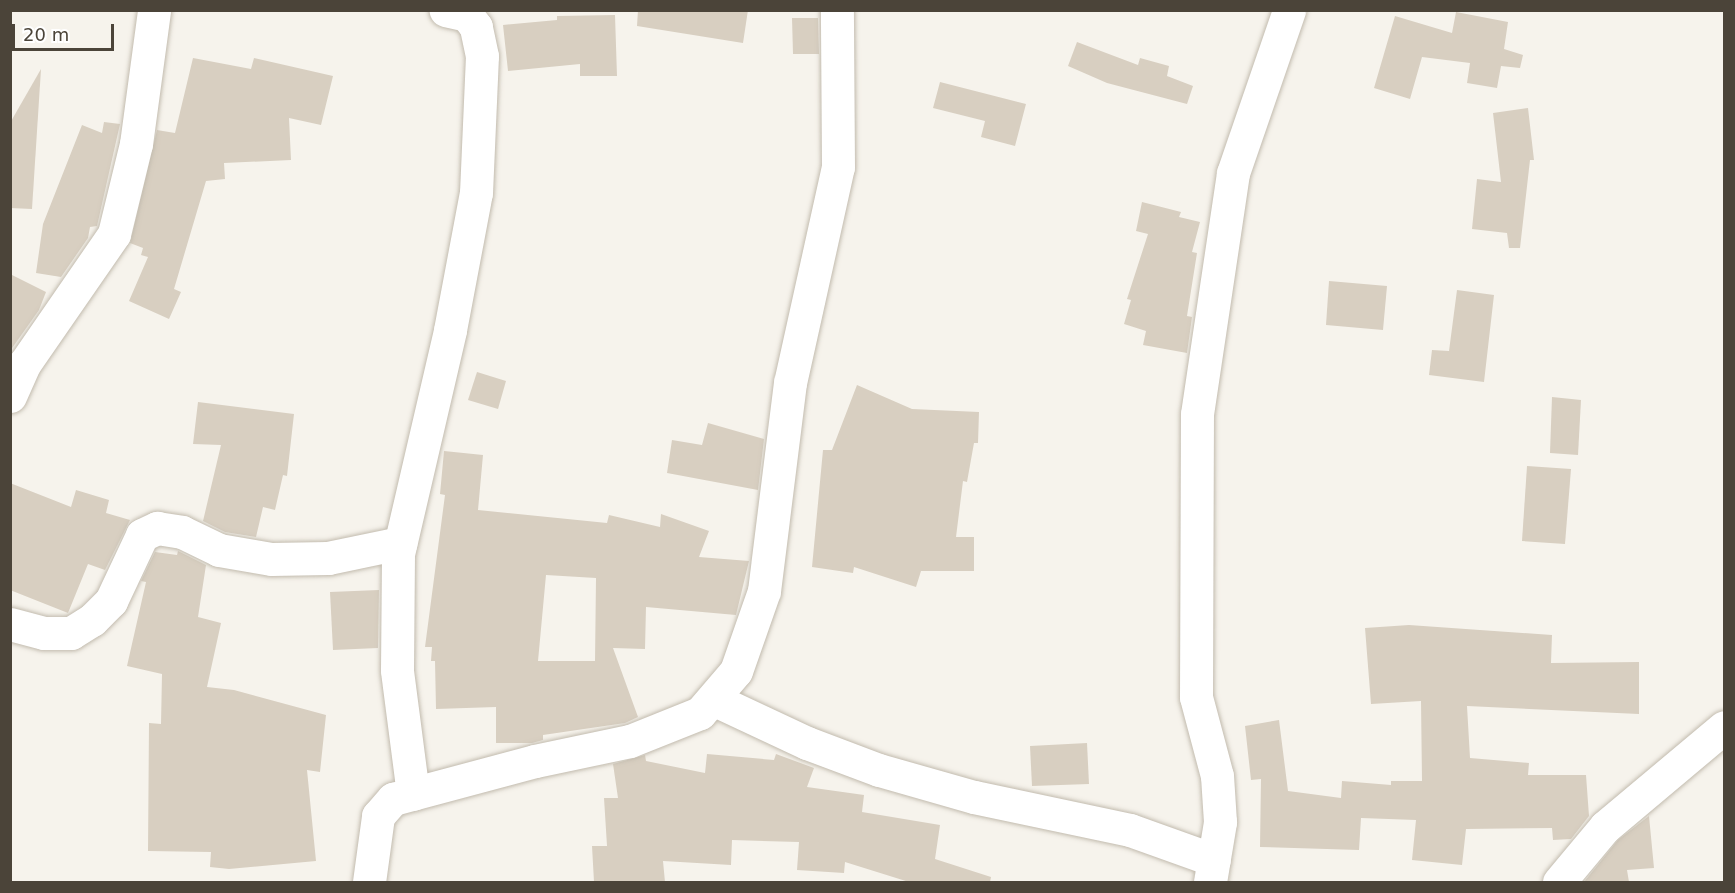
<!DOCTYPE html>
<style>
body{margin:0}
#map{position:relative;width:1735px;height:893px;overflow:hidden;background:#f6f3ec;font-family:"DejaVu Sans",sans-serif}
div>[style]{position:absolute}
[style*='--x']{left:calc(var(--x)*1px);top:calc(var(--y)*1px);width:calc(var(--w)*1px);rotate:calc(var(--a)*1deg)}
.building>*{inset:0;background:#d8cfc1}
.roads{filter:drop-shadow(0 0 2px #c2bbae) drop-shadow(0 0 2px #c2bbae)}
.minor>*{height:33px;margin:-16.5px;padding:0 16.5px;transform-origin:16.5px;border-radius:16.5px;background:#fff}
span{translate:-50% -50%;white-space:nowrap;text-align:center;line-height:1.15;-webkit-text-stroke:5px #fff;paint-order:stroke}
.frame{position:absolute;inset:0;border:12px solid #4b4439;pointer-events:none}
.scale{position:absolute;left:12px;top:24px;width:102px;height:27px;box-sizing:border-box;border:3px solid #4b4439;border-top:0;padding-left:8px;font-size:18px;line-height:21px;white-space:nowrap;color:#4b4439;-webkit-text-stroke:4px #fff;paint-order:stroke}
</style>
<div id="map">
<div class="building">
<i style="clip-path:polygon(638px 10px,748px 10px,743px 43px,637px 26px)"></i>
<i style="clip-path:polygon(1456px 12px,1508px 22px,1504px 49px,1523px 55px,1520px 68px,1501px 66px,1497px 88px,1467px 83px,1470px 63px,1422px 57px,1410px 99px,1374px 88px,1395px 16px,1452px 33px)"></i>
<i style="clip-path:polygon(615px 15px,617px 76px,580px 76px,580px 64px,508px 71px,503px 25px,557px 20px,557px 16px)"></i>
<i style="clip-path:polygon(792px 18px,818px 18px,819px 54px,793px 54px)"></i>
<i style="clip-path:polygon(1077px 42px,1138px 65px,1140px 58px,1169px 66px,1167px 76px,1193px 86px,1187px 104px,1107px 83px,1068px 66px)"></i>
<i style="clip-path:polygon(193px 58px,251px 69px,254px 58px,333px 76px,321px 125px,289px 118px,291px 160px,224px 163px,225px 179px,206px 181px,174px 289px,181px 292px,169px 319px,129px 301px,148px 257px,141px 255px,143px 248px,130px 243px,157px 130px,175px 133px)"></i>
<i style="clip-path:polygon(41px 69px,32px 209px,10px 208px,10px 123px)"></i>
<i style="clip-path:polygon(940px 82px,1026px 104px,1015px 146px,981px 137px,985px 121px,933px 108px)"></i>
<i style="clip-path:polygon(1528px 108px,1534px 160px,1530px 160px,1520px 248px,1509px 248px,1507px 233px,1472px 229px,1477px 179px,1501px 182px,1493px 113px)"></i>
<i style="clip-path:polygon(104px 122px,120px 124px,97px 226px,90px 227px,88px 238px,61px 277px,36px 273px,43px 224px,82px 125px,102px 133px)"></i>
<i style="clip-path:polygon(1142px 202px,1181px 212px,1179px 217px,1200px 222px,1192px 252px,1197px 253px,1187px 316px,1192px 317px,1187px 353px,1143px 345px,1146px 331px,1124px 324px,1131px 300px,1127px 299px,1148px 234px,1136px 231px)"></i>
<i style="clip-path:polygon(10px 274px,46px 292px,39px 310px,10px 351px)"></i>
<i style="clip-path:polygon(1329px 281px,1387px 286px,1383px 330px,1326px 325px)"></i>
<i style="clip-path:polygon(1457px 290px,1494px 295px,1484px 382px,1429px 375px,1432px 350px,1449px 351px)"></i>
<i style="clip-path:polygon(477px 372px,506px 381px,498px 409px,468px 400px)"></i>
<i style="clip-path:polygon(857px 385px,912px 409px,979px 412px,978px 443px,974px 443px,967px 482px,963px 481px,956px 537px,974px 537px,974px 571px,921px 571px,916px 587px,854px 567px,853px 573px,812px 567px,823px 450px,832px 450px)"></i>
<i style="clip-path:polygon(1552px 397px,1581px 400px,1578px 455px,1550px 453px)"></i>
<i style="clip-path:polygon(198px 402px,294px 414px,287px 476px,283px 475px,275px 510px,263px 507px,256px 537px,225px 532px,203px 521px,221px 445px,193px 444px)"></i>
<i style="clip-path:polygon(708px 423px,764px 439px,758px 490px,667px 473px,672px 440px,702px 445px)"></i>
<i style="clip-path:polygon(evenodd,444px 451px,483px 455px,478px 510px,607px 523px,609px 515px,660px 527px,661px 514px,709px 531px,699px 557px,749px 561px,736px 615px,646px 607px,645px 649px,613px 648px,638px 717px,625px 723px,543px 735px,543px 740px,532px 743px,496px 743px,496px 707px,436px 709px,435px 661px,431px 661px,432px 647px,425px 647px,445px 495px,440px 494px,444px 451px,546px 575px,596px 578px,595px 661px,538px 661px,546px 575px)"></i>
<i style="clip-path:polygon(1527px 466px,1571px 469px,1565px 544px,1522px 541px)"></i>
<i style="clip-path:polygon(10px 483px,71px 507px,76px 490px,109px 500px,106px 513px,130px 520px,105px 570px,88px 564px,68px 613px,10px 590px)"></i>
<i style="clip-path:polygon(178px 551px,206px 565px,198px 617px,221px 623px,207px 687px,234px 690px,326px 715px,320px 772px,307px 770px,316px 861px,229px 869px,210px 867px,211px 852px,148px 851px,149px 723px,161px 724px,162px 674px,127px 666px,146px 582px,141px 581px,155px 552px,177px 555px)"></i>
<i style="clip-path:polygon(379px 590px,378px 648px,333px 650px,330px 592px)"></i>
<i style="clip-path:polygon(1409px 625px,1552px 635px,1551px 663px,1639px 662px,1639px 714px,1467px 706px,1470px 758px,1529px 763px,1528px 775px,1586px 775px,1589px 816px,1571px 839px,1553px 840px,1552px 828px,1466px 829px,1462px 865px,1412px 860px,1416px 820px,1361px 818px,1359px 850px,1260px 847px,1261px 779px,1251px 780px,1245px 726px,1279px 720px,1288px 791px,1341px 798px,1342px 781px,1391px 785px,1391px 781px,1422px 781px,1421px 701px,1371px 704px,1365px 628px)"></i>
<i style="clip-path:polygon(1087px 743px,1089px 784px,1032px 786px,1030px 746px)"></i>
<i style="clip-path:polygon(707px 754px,774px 760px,776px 754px,814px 768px,807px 787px,864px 795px,862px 812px,940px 825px,935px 859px,991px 877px,990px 882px,909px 882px,845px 862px,844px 873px,797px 870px,799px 842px,732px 840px,731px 865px,663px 861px,665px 882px,594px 882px,592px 846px,607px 846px,604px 798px,618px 798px,613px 764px,645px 755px,646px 761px,705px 773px)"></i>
<i style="clip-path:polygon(1649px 816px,1654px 868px,1627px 870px,1629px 882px,1584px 882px,1618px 840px)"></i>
</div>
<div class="roads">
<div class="minor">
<i style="--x:10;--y:396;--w:36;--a:-66"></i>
<i style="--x:25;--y:363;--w:157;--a:-55.4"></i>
<i style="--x:114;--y:234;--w:93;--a:-76.3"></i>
<i style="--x:136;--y:144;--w:135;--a:-82.3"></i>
<i style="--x:10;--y:624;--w:35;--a:15"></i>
<i style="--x:44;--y:633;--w:27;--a:0"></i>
<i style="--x:71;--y:633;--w:25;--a:-32"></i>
<i style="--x:92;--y:620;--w:27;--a:-45"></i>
<i style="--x:111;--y:601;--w:73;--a:-64.8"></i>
<i style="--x:142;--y:535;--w:17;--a:-25"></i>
<i style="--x:157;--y:528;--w:25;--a:9"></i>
<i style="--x:182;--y:532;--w:41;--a:25.9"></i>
<i style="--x:219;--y:550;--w:53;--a:9.8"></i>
<i style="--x:271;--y:559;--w:57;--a:-1"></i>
<i style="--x:328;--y:558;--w:74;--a:-11.8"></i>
<i style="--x:715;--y:700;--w:102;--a:25.1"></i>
<i style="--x:807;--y:743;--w:77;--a:20.6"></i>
<i style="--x:879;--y:770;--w:99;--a:15.9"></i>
<i style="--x:974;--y:797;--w:159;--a:11.9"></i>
<i style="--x:1130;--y:830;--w:89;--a:19.7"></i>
<i style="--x:413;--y:794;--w:125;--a:-97.4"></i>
<i style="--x:397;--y:670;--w:116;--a:-89.5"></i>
<i style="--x:398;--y:554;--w:230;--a:-76.9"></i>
<i style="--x:450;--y:330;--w:139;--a:-79.3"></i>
<i style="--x:476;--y:193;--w:137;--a:-87.5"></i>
<i style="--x:482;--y:56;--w:30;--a:-102"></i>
<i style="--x:476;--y:27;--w:15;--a:-127"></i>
<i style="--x:467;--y:15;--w:22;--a:-167"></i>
<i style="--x:369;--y:882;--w:67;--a:-82.2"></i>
<i style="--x:378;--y:816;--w:23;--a:-49"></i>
<i style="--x:393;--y:799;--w:147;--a:-15"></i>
<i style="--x:535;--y:761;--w:97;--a:-11.9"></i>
<i style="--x:630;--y:741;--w:75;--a:-21.8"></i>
<i style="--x:700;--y:713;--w:55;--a:-49.4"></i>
<i style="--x:736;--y:671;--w:85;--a:-70.7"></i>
<i style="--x:764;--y:591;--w:210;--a:-82.9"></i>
<i style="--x:790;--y:383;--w:221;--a:-77.5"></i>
<i style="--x:838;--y:167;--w:157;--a:-90.4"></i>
<i style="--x:1210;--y:882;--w:61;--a:-80.5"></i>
<i style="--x:1220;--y:822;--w:46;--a:-93.7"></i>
<i style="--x:1217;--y:776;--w:82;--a:-104.9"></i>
<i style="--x:1196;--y:697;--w:283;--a:-89.8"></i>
<i style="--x:1197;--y:414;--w:244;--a:-81.5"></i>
<i style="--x:1233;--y:173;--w:172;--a:-71"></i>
<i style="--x:1559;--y:882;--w:72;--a:-50.1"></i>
<i style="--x:1605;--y:827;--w:155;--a:-40"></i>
</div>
</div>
<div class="frame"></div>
<div class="scale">20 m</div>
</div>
